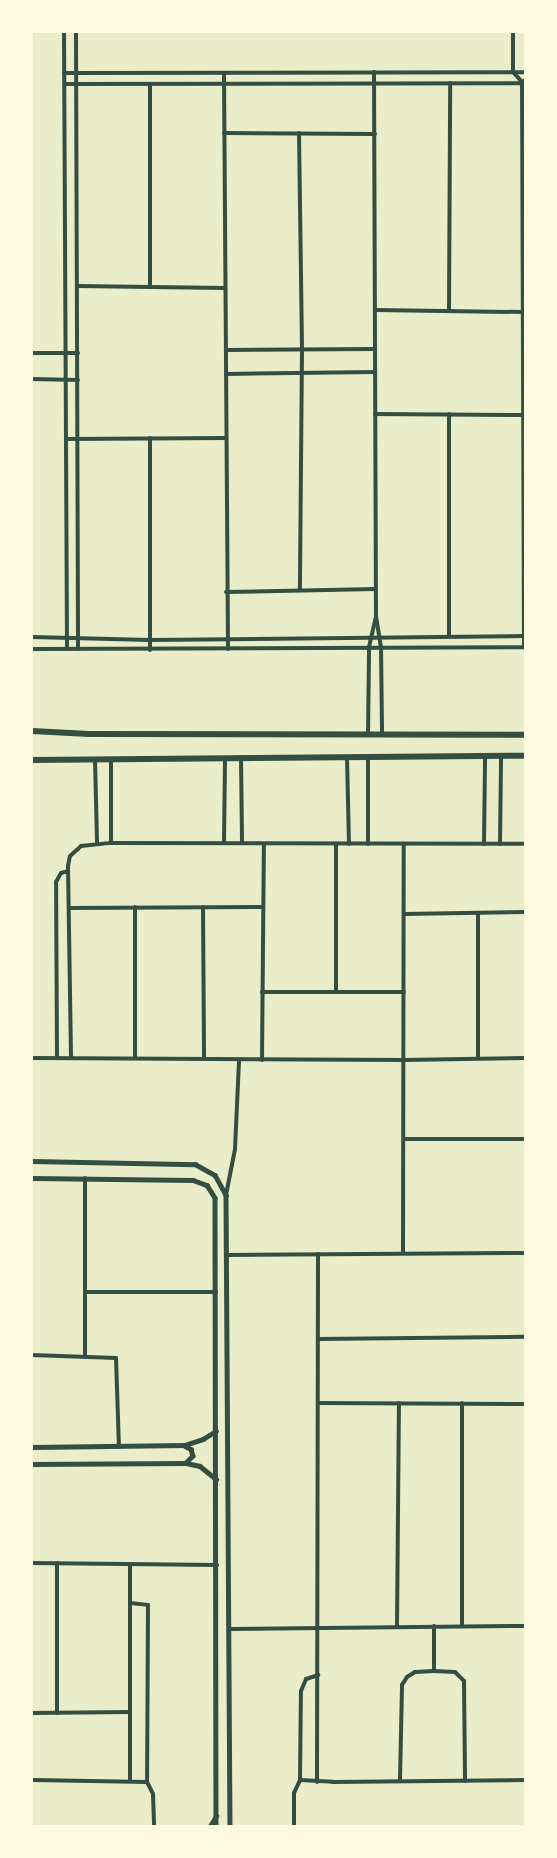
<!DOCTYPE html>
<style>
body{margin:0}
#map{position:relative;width:557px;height:1858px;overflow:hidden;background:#e9edc9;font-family:"Space Grotesk",sans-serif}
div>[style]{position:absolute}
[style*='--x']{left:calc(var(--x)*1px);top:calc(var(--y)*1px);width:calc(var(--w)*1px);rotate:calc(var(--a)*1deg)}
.minor>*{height:4px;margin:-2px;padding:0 2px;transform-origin:2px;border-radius:2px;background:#344e41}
.tertiary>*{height:4.5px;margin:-2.25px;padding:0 2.25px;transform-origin:2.25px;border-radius:2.25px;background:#344e41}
.secondary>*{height:5px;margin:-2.5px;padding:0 2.5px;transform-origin:2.5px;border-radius:2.5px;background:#344e41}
.primary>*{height:6px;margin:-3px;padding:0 3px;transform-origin:3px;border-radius:3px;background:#344e41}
span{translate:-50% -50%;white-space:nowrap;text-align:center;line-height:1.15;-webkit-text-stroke:4.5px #fefae0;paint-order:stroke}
.frame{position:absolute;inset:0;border:33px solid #fefae0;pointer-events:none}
</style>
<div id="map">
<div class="minor">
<i style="--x:64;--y:32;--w:617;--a:89.72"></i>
<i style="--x:76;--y:32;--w:617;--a:89.81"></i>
<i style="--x:513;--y:32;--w:40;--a:90"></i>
<i style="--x:513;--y:72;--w:13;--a:48"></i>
<i style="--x:374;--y:72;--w:544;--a:89.79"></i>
<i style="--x:376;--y:616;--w:31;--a:81"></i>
<i style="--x:381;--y:647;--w:87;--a:89.3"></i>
<i style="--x:64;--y:73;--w:462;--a:-0.1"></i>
<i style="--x:224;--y:73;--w:576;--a:89.6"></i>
<i style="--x:65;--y:84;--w:458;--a:-0.1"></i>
<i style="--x:224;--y:133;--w:151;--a:0.4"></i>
<i style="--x:299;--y:133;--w:217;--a:89.2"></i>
<i style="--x:302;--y:350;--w:240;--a:90.5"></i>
<i style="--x:77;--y:286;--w:148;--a:0.8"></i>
<i style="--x:150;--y:287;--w:203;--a:-90"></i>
<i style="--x:375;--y:310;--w:148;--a:0.8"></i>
<i style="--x:449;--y:311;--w:228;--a:-89.7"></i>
<i style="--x:226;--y:350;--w:149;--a:-0.4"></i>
<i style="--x:32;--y:353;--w:46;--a:0"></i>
<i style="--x:226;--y:374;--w:149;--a:-0.8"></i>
<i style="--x:32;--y:379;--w:46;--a:1.2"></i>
<i style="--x:375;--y:414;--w:148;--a:0.4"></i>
<i style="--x:449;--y:414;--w:222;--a:90"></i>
<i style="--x:150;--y:438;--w:212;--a:90"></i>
<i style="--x:66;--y:439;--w:160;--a:-0.4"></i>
<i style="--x:226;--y:592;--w:150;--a:-1.1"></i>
<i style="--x:32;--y:637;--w:118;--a:1.5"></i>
<i style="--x:150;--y:640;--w:375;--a:-0.6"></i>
<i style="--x:524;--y:647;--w:564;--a:-90.2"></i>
<i style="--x:522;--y:83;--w:6;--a:-45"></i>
<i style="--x:32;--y:649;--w:494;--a:-0.2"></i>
<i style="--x:368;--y:735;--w:88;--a:-89.3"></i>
<i style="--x:369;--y:647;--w:31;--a:-77"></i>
<i style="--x:241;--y:757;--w:86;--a:89.3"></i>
<i style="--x:347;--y:757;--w:87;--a:88.7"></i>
<i style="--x:368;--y:758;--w:86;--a:90"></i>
<i style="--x:95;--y:759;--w:84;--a:88.6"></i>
<i style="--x:111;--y:843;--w:84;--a:-90"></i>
<i style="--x:224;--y:843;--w:85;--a:-89.3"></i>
<i style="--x:336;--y:844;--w:148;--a:90"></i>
<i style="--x:484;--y:844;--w:87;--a:-89.3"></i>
<i style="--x:500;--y:844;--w:88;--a:-89.3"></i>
<i style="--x:135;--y:907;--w:151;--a:90"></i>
<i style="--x:203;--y:907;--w:152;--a:89.6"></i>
<i style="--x:69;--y:908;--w:194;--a:-0.3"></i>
<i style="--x:478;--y:913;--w:145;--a:90"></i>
<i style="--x:404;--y:914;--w:122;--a:-0.9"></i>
<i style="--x:262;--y:992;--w:142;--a:0"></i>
<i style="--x:57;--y:1057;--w:175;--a:-90.3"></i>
<i style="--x:56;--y:882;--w:10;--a:-61"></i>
<i style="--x:61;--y:873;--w:7;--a:-16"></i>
<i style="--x:71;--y:1057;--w:191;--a:-90.9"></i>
<i style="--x:68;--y:866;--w:10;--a:-79"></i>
<i style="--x:70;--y:856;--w:15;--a:-42"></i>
<i style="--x:81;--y:846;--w:30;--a:-6"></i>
<i style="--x:111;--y:843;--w:415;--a:0.1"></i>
<i style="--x:32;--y:1058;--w:372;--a:0.3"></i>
<i style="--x:404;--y:1060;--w:122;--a:-0.9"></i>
<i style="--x:262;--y:1060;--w:216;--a:-89.5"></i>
<i style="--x:404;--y:1139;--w:122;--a:0"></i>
<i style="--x:85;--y:1178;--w:177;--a:90"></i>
<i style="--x:226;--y:1195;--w:47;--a:-78.9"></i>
<i style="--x:235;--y:1149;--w:89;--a:-87.4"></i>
<i style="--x:403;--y:1253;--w:409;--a:-89.9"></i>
<i style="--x:228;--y:1255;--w:298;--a:-0.4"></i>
<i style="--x:85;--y:1292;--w:131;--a:0"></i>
<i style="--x:318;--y:1339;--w:208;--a:-0.6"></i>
<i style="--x:32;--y:1355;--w:84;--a:2"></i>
<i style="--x:116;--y:1358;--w:89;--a:88.1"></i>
<i style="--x:318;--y:1403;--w:208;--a:0.3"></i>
<i style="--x:462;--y:1403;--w:223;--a:90"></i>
<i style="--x:32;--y:1563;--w:185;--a:0.6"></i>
<i style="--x:57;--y:1563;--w:150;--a:90"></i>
<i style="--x:130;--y:1564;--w:217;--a:90"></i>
<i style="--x:130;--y:1603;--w:18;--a:6"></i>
<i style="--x:148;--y:1605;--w:177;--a:90.3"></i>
<i style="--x:147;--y:1782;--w:13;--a:63"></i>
<i style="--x:153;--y:1794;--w:32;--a:88"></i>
<i style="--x:397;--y:1626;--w:223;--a:-89.5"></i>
<i style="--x:434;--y:1626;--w:45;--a:90"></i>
<i style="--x:230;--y:1629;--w:296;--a:-0.6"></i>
<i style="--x:32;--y:1713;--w:98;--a:-0.6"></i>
<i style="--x:32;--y:1780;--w:115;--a:1"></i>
<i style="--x:300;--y:1780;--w:33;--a:3"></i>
<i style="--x:333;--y:1782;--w:193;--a:-0.6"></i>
<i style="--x:400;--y:1781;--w:96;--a:-88.8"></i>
<i style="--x:402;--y:1685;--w:9;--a:-58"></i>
<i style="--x:407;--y:1677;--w:9;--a:-32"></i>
<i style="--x:415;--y:1672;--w:19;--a:-3"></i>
<i style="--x:434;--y:1671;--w:21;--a:3"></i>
<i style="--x:455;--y:1672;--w:13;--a:45"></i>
<i style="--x:464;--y:1681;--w:100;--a:89.4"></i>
<i style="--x:317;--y:1782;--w:528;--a:-89.89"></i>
<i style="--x:294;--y:1826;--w:33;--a:-90"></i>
<i style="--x:294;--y:1793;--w:14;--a:-65"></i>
<i style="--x:300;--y:1780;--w:89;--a:-89.4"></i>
<i style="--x:301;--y:1691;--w:13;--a:-67"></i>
<i style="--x:306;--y:1679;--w:13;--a:-18"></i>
</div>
<div class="tertiary">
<i style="--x:32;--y:1161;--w:163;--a:1.1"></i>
<i style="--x:195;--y:1164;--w:23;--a:29"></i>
<i style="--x:215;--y:1175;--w:23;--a:61"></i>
<i style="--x:226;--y:1195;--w:631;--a:89.64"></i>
<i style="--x:32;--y:1178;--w:161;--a:0.7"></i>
<i style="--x:193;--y:1180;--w:15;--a:20"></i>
<i style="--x:207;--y:1185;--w:15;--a:58"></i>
<i style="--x:215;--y:1198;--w:628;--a:89.91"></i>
<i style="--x:185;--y:1446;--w:7;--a:27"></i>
<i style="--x:191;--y:1449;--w:7;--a:74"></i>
<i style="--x:193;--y:1456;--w:10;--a:135"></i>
<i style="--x:32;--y:1447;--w:153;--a:-0.7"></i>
<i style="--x:185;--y:1445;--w:19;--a:-18"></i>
<i style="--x:203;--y:1439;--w:15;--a:-32"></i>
<i style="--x:32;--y:1464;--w:154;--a:-0.4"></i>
<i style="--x:186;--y:1463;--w:14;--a:12"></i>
<i style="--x:200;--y:1466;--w:21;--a:39"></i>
</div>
<div class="secondary">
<i style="--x:210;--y:1826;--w:12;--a:-59"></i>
</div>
<div class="primary">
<i style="--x:32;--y:731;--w:57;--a:3"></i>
<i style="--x:89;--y:734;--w:437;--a:0.1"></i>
<i style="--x:32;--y:760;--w:494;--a:-0.5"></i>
</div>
<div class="frame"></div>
</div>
